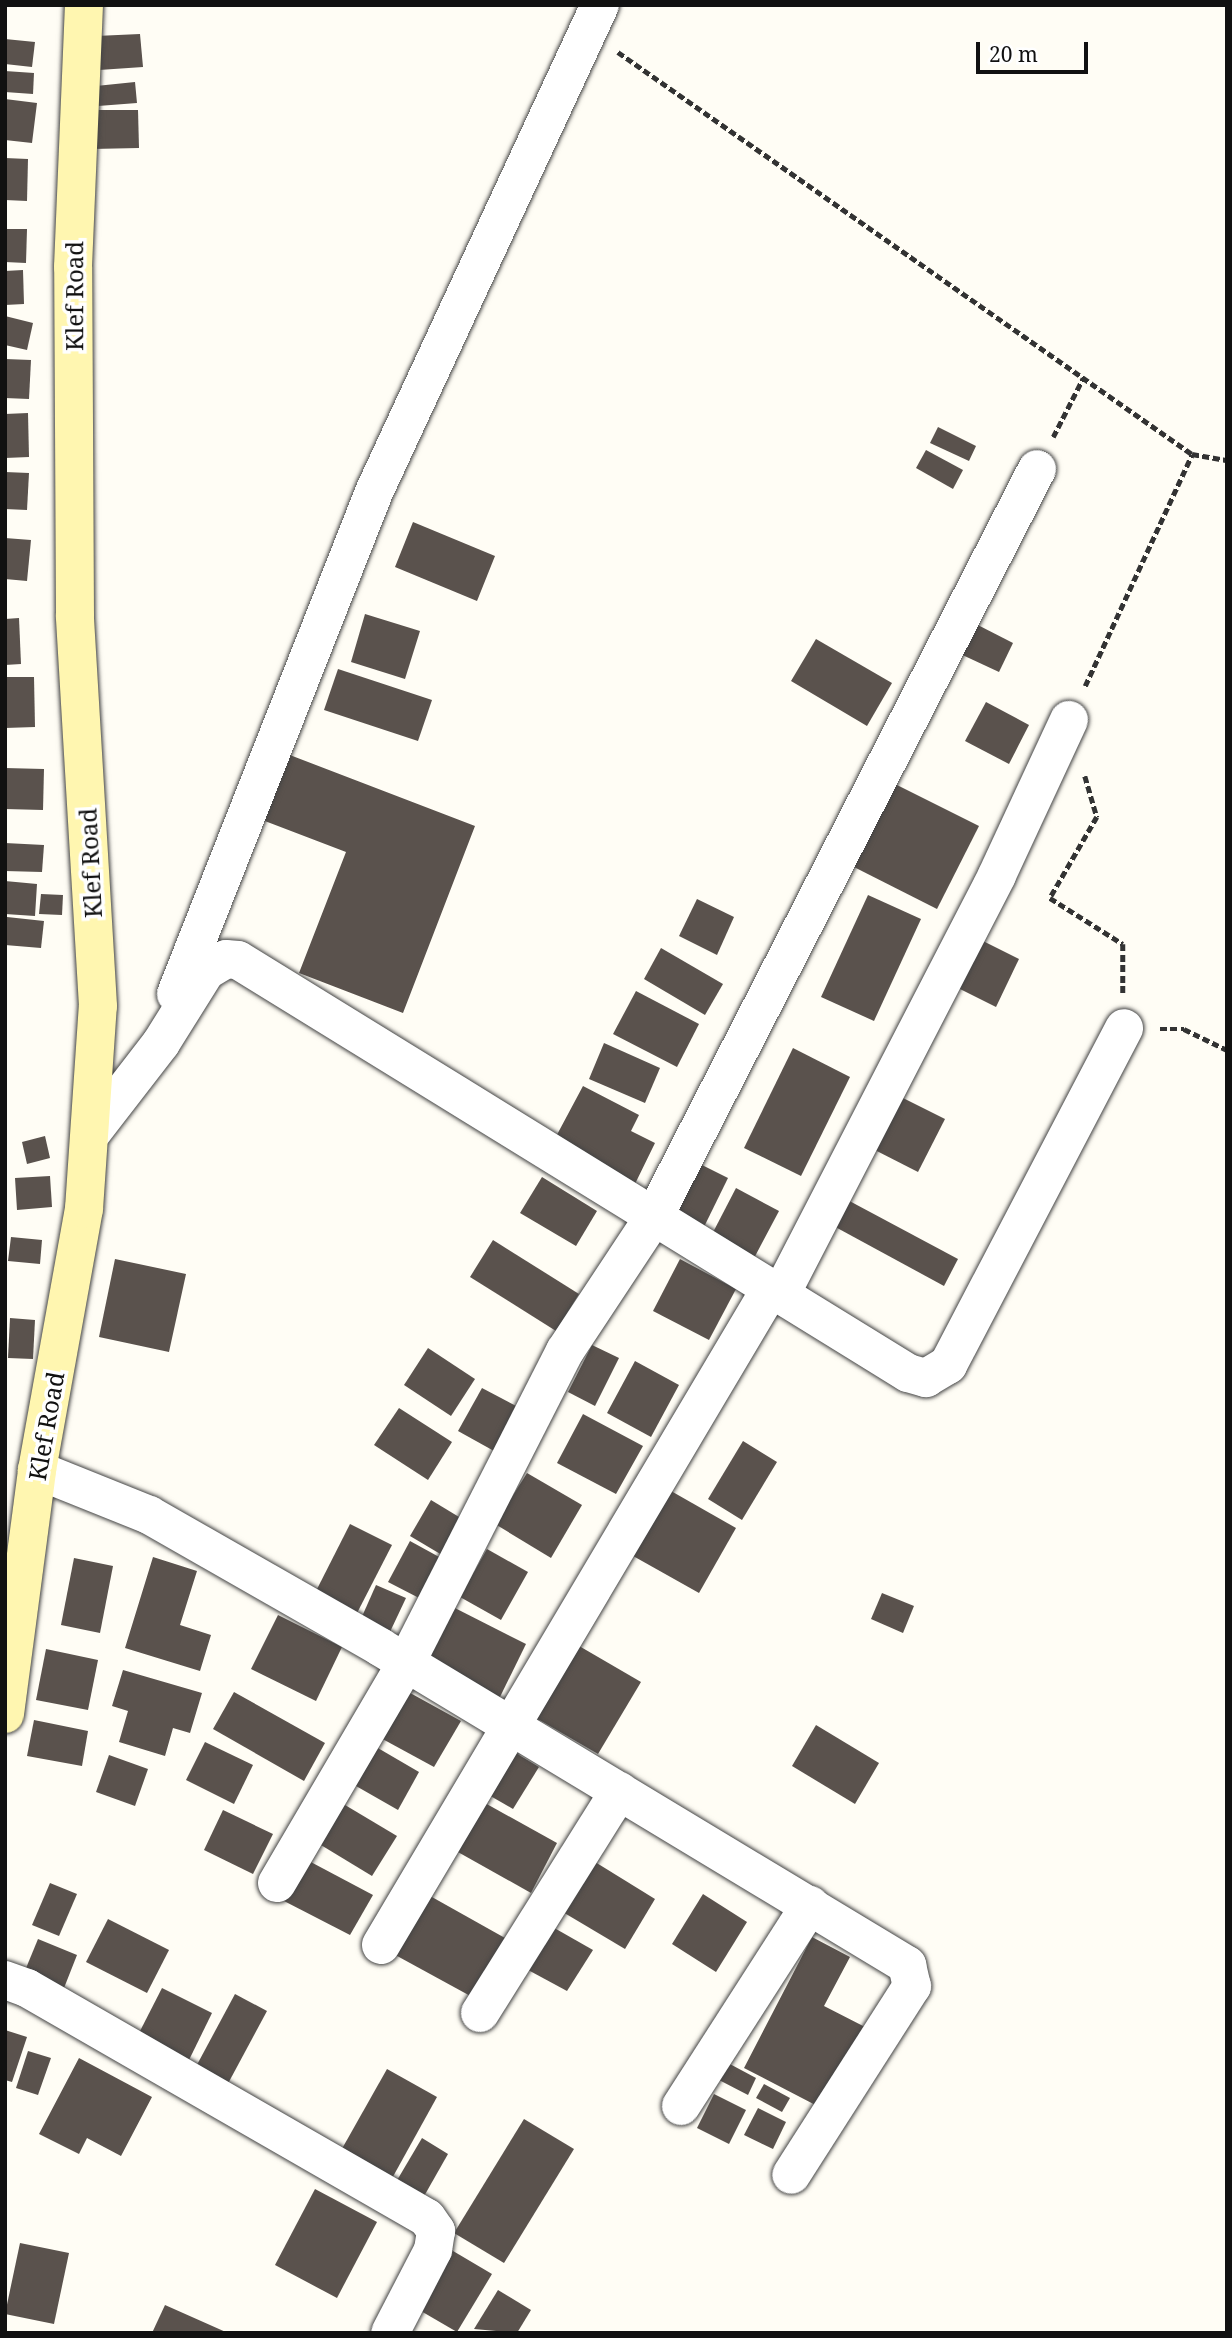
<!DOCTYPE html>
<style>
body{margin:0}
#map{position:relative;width:1232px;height:2338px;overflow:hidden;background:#fffdf5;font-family:"Noto Serif",serif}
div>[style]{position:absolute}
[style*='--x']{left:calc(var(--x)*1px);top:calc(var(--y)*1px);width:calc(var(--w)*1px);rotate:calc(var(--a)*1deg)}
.building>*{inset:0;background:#5a524d}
.path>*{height:4.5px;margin-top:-2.25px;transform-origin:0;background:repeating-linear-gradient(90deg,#333 0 7px,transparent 0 10.5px)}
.roads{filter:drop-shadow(0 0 2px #444) drop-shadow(0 0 2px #444)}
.minor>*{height:38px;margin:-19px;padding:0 19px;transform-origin:19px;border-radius:19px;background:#fff}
.secondary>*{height:38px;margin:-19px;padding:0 19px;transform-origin:19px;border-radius:19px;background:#fff6b0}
span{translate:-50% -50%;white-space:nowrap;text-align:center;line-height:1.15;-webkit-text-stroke:7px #fff;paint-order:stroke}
.street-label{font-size:24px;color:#111}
.frame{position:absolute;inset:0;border:7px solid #111;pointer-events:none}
.scale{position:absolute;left:976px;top:42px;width:112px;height:32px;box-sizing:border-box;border:4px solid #111;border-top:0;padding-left:9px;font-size:21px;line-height:24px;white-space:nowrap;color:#111;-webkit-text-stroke:5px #fff;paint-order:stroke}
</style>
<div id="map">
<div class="building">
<i style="clip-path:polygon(140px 34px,143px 67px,99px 70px,96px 36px)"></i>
<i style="clip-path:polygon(5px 39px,35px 42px,32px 67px,5px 64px)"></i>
<i style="clip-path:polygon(5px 71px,34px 73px,33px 94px,5px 92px)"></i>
<i style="clip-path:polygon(135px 82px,137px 103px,98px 106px,96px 86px)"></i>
<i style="clip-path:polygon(5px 99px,37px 103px,32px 143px,5px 140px)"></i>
<i style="clip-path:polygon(91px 110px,138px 110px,139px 148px,92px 149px)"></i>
<i style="clip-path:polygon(5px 158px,28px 159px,27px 201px,5px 200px)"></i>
<i style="clip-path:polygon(5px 229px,27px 229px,26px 263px,5px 262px)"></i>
<i style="clip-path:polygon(23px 270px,24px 304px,5px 305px,5px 271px)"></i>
<i style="clip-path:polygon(5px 316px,33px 323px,27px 350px,5px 345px)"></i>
<i style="clip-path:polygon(5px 359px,31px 360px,29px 399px,5px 398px)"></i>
<i style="clip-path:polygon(28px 413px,29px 457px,5px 458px,5px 414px)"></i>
<i style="clip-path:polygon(938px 427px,976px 446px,969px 461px,930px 443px)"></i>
<i style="clip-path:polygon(926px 450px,963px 470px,953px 489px,916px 468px)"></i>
<i style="clip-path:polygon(5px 472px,29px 473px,27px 510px,5px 509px)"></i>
<i style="clip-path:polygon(413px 522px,495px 556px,477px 601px,395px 567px)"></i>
<i style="clip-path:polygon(5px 538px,31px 540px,27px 581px,5px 579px)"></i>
<i style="clip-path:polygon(365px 614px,420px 631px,405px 679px,351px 662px)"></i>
<i style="clip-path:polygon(19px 618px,21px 664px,5px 665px,5px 619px)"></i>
<i style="clip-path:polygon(970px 621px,1013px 643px,999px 672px,956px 652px)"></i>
<i style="clip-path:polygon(816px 639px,892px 683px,867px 726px,791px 681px)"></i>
<i style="clip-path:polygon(338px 669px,432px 700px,418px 741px,324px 710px)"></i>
<i style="clip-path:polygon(5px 677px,34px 677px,35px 727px,5px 728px)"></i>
<i style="clip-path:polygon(986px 702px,1029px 725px,1009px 764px,965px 741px)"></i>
<i style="clip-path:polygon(282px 752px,475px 826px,403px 1013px,299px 973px,346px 852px,257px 818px)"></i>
<i style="clip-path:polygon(5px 768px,44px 769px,43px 810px,5px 809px)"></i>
<i style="clip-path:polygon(889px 781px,979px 826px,937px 909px,848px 864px)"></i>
<i style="clip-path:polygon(5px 843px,44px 845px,42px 872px,5px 871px)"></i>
<i style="clip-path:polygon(5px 881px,37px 884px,35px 916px,5px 914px)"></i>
<i style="clip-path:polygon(41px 894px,63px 895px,62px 915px,39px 914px)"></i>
<i style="clip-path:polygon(868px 895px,921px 919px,874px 1021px,821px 997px)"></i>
<i style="clip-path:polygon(697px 899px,734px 917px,717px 955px,679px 936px)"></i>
<i style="clip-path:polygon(7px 917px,44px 921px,41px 948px,5px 945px)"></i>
<i style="clip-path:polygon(977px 938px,1019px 959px,996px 1007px,954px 986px)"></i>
<i style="clip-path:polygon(661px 948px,723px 984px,705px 1015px,644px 979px)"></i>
<i style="clip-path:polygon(636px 991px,699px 1024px,677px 1067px,613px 1034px)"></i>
<i style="clip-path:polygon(604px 1043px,660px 1068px,645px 1103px,589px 1079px)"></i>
<i style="clip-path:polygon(793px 1048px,850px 1077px,801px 1176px,744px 1148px)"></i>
<i style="clip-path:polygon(583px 1086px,639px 1115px,631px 1131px,655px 1143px,634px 1186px,552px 1144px)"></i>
<i style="clip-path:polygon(893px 1093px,945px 1119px,918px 1172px,867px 1146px)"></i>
<i style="clip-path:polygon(45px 1136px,50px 1158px,27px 1164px,22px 1142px)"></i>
<i style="clip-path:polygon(692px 1160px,728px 1178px,702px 1231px,666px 1213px)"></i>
<i style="clip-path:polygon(50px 1176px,52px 1207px,17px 1210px,15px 1178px)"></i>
<i style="clip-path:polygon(542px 1177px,597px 1211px,576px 1246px,520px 1213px)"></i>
<i style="clip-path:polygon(736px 1188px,779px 1211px,752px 1262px,709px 1240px)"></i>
<i style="clip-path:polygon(842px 1197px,958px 1259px,944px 1286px,828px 1223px)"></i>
<i style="clip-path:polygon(11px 1237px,42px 1240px,40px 1264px,8px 1261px)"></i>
<i style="clip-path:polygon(493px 1240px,579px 1294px,556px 1331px,470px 1277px)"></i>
<i style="clip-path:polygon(115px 1259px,186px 1274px,169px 1352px,99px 1337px)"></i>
<i style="clip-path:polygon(680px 1259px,736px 1289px,709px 1340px,653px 1311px)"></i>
<i style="clip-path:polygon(10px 1318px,35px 1320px,33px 1359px,8px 1358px)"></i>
<i style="clip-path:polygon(592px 1345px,619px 1358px,595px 1406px,568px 1392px)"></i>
<i style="clip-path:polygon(428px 1348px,475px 1379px,451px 1416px,404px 1385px)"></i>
<i style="clip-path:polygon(635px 1361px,679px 1385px,651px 1437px,607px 1413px)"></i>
<i style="clip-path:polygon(482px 1388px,518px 1407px,494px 1451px,458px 1431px)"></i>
<i style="clip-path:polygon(399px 1408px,452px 1442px,428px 1480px,374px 1445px)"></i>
<i style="clip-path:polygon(583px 1414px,643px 1446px,616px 1494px,557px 1463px)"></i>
<i style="clip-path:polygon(743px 1441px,777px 1462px,742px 1520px,708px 1499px)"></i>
<i style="clip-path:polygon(527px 1473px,582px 1505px,551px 1558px,495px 1524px)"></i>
<i style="clip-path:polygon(664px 1487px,736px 1528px,699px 1593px,626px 1552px)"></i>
<i style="clip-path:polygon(431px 1500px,464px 1520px,442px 1555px,410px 1536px)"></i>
<i style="clip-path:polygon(350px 1524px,392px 1545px,355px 1617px,314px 1595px)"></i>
<i style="clip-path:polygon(410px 1541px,441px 1558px,419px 1598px,388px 1582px)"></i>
<i style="clip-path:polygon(487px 1549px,528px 1572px,501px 1620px,460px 1597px)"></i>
<i style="clip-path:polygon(153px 1557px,197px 1571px,180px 1625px,211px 1635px,200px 1671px,125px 1648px)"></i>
<i style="clip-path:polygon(74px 1558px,113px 1566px,100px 1633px,61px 1625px)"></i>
<i style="clip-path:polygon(376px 1585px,406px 1598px,389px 1634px,360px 1621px)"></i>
<i style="clip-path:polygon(882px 1593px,914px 1606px,903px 1633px,871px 1619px)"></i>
<i style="clip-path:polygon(449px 1605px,526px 1644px,498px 1701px,420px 1663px)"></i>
<i style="clip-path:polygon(278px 1615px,342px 1647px,316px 1701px,251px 1669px)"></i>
<i style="clip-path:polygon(574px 1643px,641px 1682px,598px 1754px,531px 1715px)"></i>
<i style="clip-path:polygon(46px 1649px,98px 1660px,88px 1710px,36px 1700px)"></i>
<i style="clip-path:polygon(123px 1670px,202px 1693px,190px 1733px,173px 1728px,165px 1756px,119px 1742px,128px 1711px,112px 1706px)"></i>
<i style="clip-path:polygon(403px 1689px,461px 1721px,434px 1767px,377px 1736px)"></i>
<i style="clip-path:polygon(234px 1692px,325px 1743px,304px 1781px,213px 1729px)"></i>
<i style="clip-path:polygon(34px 1720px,88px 1731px,82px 1766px,27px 1756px)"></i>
<i style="clip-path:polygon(816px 1725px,879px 1763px,855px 1804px,792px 1766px)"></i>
<i style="clip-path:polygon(205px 1742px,253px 1765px,234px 1804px,186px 1780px)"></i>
<i style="clip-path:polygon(371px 1744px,419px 1772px,398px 1810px,349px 1782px)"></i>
<i style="clip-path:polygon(506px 1747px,539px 1767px,513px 1809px,480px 1790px)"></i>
<i style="clip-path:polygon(109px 1755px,148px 1769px,135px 1806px,96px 1792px)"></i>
<i style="clip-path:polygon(476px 1798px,557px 1843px,531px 1893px,449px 1847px)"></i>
<i style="clip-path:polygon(335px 1799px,397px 1836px,372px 1876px,311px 1839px)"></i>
<i style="clip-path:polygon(223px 1810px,273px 1834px,253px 1874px,204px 1850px)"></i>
<i style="clip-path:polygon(587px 1857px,655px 1899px,625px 1949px,556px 1908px)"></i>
<i style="clip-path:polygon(307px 1860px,373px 1895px,350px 1935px,284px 1901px)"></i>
<i style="clip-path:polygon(50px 1883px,77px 1894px,59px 1936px,32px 1925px)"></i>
<i style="clip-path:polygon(423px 1892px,505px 1938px,474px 1998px,388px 1951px)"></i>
<i style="clip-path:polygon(703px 1894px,747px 1922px,716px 1972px,672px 1944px)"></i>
<i style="clip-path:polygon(108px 1919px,169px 1950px,147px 1993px,86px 1962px)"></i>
<i style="clip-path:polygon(542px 1921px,593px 1950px,567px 1991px,517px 1964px)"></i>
<i style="clip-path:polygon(812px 1937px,850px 1957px,824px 2006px,867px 2028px,825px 2110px,744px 2068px)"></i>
<i style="clip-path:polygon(38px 1939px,77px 1955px,64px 1988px,24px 1973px)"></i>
<i style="clip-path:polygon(162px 1988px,212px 2013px,189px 2060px,138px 2035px)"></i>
<i style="clip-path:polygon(235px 1994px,267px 2011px,224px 2091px,192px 2074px)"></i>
<i style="clip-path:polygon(5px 2030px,27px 2037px,12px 2082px,5px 2080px)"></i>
<i style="clip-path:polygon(28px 2051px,51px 2058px,38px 2095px,16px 2088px)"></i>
<i style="clip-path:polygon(79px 2058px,152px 2097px,121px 2156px,87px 2138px,79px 2154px,39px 2134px)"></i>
<i style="clip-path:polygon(728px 2063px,756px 2078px,748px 2095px,719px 2080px)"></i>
<i style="clip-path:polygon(387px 2069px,437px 2097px,390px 2182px,339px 2154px)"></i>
<i style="clip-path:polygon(764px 2084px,790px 2098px,782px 2112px,756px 2098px)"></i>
<i style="clip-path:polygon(714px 2094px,746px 2110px,729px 2144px,697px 2128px)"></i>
<i style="clip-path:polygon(758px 2108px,786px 2122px,773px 2149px,744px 2135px)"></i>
<i style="clip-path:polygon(524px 2119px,574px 2149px,504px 2263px,454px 2233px)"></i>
<i style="clip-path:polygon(422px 2138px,448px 2154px,423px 2198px,396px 2182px)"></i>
<i style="clip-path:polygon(315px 2189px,377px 2222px,337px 2298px,275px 2265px)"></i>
<i style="clip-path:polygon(20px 2243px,69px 2253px,54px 2324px,5px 2314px)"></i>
<i style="clip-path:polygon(448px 2248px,492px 2274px,457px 2332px,414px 2307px)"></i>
<i style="clip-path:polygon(498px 2290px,531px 2310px,517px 2333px,474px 2329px)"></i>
<i style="clip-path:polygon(165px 2305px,228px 2333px,152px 2333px)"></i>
</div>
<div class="path">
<i style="--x:618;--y:52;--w:701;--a:35.01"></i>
<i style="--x:1192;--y:454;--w:36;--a:10"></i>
<i style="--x:1053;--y:437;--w:66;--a:-63"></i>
<i style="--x:1085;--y:686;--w:255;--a:-65.2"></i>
<i style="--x:1085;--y:776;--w:43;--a:73.7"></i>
<i style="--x:1097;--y:817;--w:94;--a:120.1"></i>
<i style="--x:1050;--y:898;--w:86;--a:32.2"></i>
<i style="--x:1123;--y:944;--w:49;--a:90"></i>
<i style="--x:1160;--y:1029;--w:24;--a:0"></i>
<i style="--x:1184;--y:1029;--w:48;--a:26"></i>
</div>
<div class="roads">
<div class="minor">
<i style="--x:176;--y:994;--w:540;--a:-68.47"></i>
<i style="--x:374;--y:492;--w:537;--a:-65.11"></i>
<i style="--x:90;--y:1135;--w:116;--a:-52.3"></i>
<i style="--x:161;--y:1043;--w:85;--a:-58"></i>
<i style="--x:206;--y:971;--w:23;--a:-31"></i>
<i style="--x:226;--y:959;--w:12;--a:5"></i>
<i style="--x:238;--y:960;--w:787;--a:31.65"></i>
<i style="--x:908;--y:1373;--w:19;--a:16"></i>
<i style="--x:926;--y:1378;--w:26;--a:-31"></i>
<i style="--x:948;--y:1365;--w:380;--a:-62.4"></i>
<i style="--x:781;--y:1294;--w:471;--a:-62.7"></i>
<i style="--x:997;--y:875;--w:171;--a:-65.1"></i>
<i style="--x:37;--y:1470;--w:121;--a:21.9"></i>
<i style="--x:149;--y:1515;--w:266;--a:29.7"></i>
<i style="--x:380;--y:1647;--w:616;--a:31.11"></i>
<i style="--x:907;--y:1965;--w:22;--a:77"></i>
<i style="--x:912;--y:1986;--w:224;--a:122.6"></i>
<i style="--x:277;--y:1883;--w:255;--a:-59.6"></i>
<i style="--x:406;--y:1663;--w:350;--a:-63"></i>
<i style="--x:565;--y:1351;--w:163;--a:-56.5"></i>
<i style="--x:655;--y:1215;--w:838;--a:-62.88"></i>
<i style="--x:381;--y:1945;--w:764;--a:-59.31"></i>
<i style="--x:5;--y:1980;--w:23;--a:20"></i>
<i style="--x:27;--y:1988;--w:461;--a:29.9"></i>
<i style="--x:427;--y:2218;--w:16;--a:55"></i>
<i style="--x:436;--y:2231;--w:19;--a:99"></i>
<i style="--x:433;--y:2250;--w:93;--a:117.4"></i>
<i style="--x:480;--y:2013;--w:262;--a:-57.9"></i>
<i style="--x:681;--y:2106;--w:239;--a:-57.3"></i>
</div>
<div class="secondary">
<i style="--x:5;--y:1714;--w:246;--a:-82.5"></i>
<i style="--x:37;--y:1470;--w:265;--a:-79.8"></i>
<i style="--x:84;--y:1209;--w:203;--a:-86.1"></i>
<i style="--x:98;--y:1006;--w:391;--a:-93.4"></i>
<i style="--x:75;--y:616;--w:349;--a:-90.3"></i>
<i style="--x:73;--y:267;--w:262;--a:-87.6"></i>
</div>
</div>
<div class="street-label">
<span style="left:74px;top:296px;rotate:-90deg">Klef Road</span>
<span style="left:90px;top:863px;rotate:-93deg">Klef Road</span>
<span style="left:46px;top:1426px;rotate:-80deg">Klef Road</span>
</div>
<div class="frame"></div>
<div class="scale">20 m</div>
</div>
